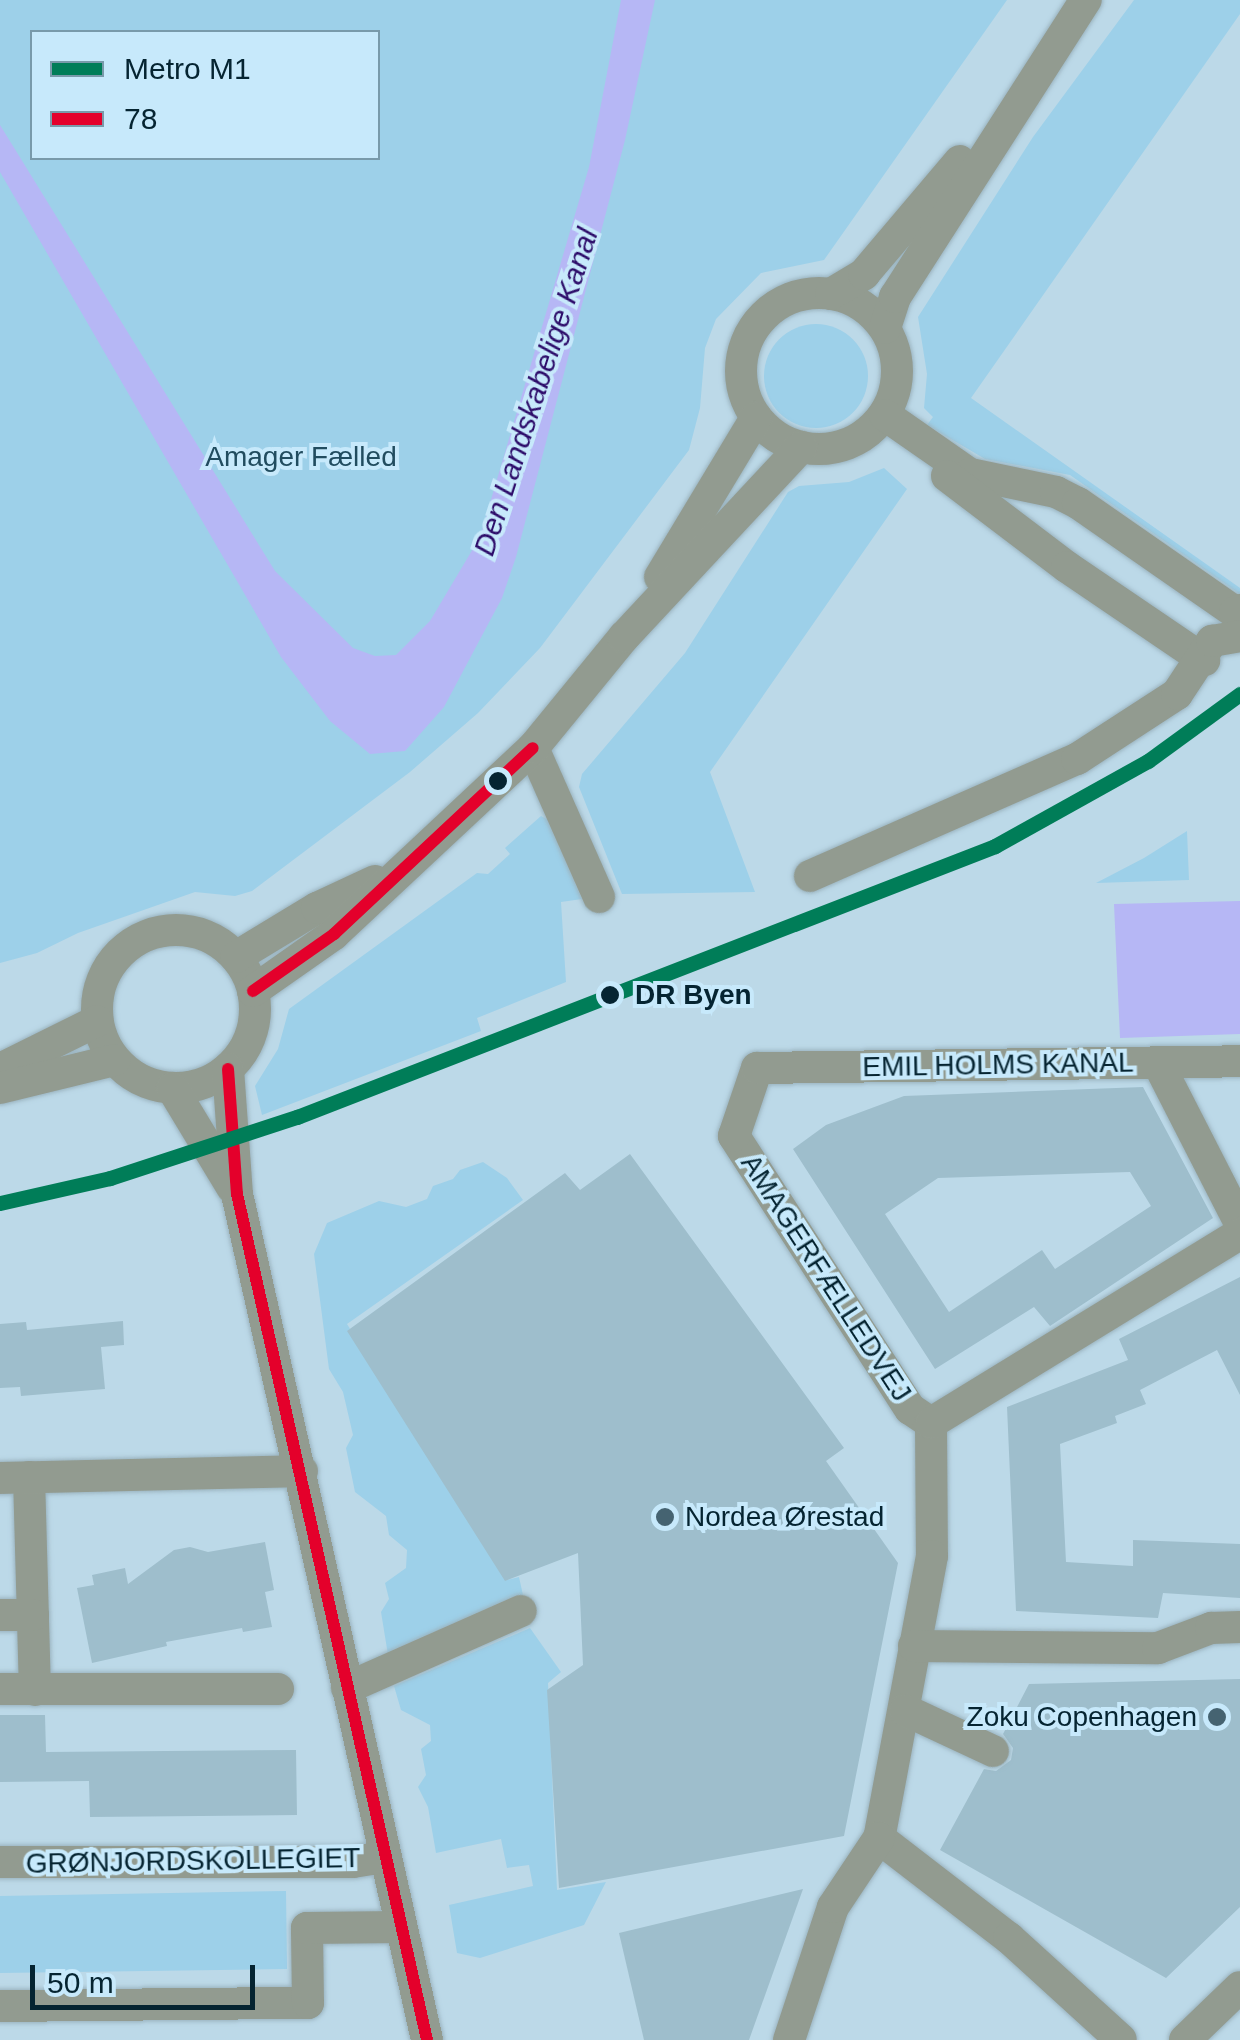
<!DOCTYPE html>
<meta charset="utf-8">
<style>
body{margin:0}
#map{position:relative;width:1240px;height:2040px;overflow:hidden;background:#bcd9e8;font-family:Helvetica,sans-serif}
div>[style]{position:absolute}
[style*='--x']{left:calc(var(--x)*1px);top:calc(var(--y)*1px);width:calc(var(--w)*1px);rotate:calc(var(--a)*1deg)}
.green>*{inset:0;background:#9dd0e9}
.round{border-radius:50%}
.water>*{inset:0;background:#b6b7f5}
.building>*{inset:0;background:#9ebecc}
.roads{filter:drop-shadow(0 0 2px #9bb4c0) drop-shadow(0 0 2px #9bb4c0)}
.minor>*{height:32px;margin:-16px;padding:0 16px;transform-origin:16px;border-radius:16px;background:#929b90}
.minor>.ring{margin:-16px;padding:0;box-sizing:content-box;background:none;border:32px solid #929b90;border-radius:50%}
.bus-1>*{height:12px;margin:-6px;padding:0 6px;transform-origin:6px;border-radius:6px;background:#e4002b}
.metro-1>*{height:15px;margin:-7.5px;padding:0 7.5px;transform-origin:7.5px;border-radius:7.5px;background:#007d58}
.dots>*{width:28px;height:28px;translate:-50% -50%;box-sizing:border-box;border:5px solid #c7e9fb;border-radius:50%}
span{translate:-50% -50%;white-space:nowrap;text-align:center;line-height:1.15;-webkit-text-stroke:8px #c7e9fb;paint-order:stroke}
.park-label{font-size:28px;color:#214c5f}
.stop-label{font-size:28px;color:#052431;font-weight:700}
.left{translate:0 -50%;text-align:left}
.street-label{font-size:28px;color:#052431}
.poi-label{font-size:28px;color:#052431}
.right{translate:-100% -50%;text-align:right}
.water-label{font-size:30px;color:#2d0d6a;font-style:italic}
.legend{position:absolute;left:30px;top:30px;width:350px;height:130px;box-sizing:border-box;background:#c7e9fb;border:2px solid #799aaa;margin:0;padding:12px 18px;list-style:none;font-size:30px;color:#052431}
.legend li{display:flex;align-items:center;gap:20px;height:50px}
.legend b{width:50px;border:2px solid #799aaa}
.scale{position:absolute;left:30px;top:1965px;width:225px;height:45px;box-sizing:border-box;border:5px solid #052431;border-top:0;padding-left:12px;font-size:30px;line-height:35px;white-space:nowrap;color:#052431;-webkit-text-stroke:8px #c7e9fb;paint-order:stroke}
</style>
<div id="map">
<div class="green">
<i style="clip-path:polygon(evenodd,0 0,1007px 0,824px 260px,761px 273px,716px 319px,705px 348px,700px 408px,689px 450px,540px 648px,478px 713px,410px 772px,252px 891px,235px 896px,195px 892px,78px 933px,37px 953px,0 963px,0 0,32px 32px,378px 32px,378px 158px,32px 158px,32px 32px)"></i>
<i style="clip-path:polygon(1134px 0,1240px 0,1240px 14px,971px 398px,1240px 588px,1240px 594px,1070px 475px,985px 459px,927px 425px,933px 417px,924px 408px,927px 374px,918px 317px,1033px 137px)"></i>
<i class="round" style="left:764px;top:324px;width:104px;height:104px"></i>
<i style="clip-path:polygon(884px 468px,907px 489px,710px 772px,755px 892px,622px 894px,579px 787px,582px 774px,685px 653px,788px 492px,799px 486px,849px 482px)"></i>
<i style="clip-path:polygon(541px 816px,548px 820px,582px 899px,561px 902px,566px 982px,477px 1018px,481px 1031px,262px 1115px,255px 1086px,278px 1049px,289px 1009px,477px 873px,488px 874px,510px 854px,505px 848px)"></i>
<i style="clip-path:polygon(1187px 831px,1189px 880px,1096px 883px,1144px 858px)"></i>
<i style="clip-path:polygon(483px 1162px,507px 1178px,523px 1200px,347px 1324px,507px 1580px,519px 1577px,523px 1595px,388px 1655px,381px 1612px,389px 1599px,385px 1583px,406px 1568px,407px 1550px,389px 1535px,386px 1516px,355px 1492px,346px 1448px,353px 1435px,343px 1392px,329px 1369px,314px 1254px,327px 1223px,379px 1201px,406px 1207px,427px 1199px,433px 1186px,453px 1179px,460px 1170px)"></i>
<i style="clip-path:polygon(530px 1628px,561px 1672px,548px 1683px,557px 1890px,606px 1882px,584px 1925px,480px 1958px,457px 1953px,449px 1905px,533px 1886px,529px 1865px,507px 1868px,501px 1839px,436px 1853px,428px 1807px,418px 1787px,426px 1775px,421px 1749px,431px 1741px,430px 1725px,401px 1710px,394px 1686px)"></i>
<i style="clip-path:polygon(286px 1891px,287px 1969px,0 1973px,0 1896px)"></i>
</div>
<div class="water">
<i style="clip-path:polygon(621px 0,655px 0,625px 140px,516px 557px,502px 598px,444px 707px,405px 751px,370px 754px,330px 721px,281px 657px,0 172px,0 125px,275px 571px,353px 648px,375px 656px,396px 655px,430px 621px,480px 537px,589px 167px)"></i>
<i style="clip-path:polygon(1240px 901px,1240px 1034px,1120px 1038px,1114px 904px)"></i>
</div>
<div class="building">
<i style="clip-path:polygon(evenodd,1143px 1087px,1213px 1218px,1050px 1326px,1034px 1307px,935px 1369px,793px 1149px,826px 1125px,904px 1096px,1143px 1087px,1130px 1172px,1151px 1206px,1055px 1269px,1042px 1250px,949px 1312px,885px 1214px,938px 1178px,1130px 1172px)"></i>
<i style="clip-path:polygon(630px 1154px,844px 1448px,826px 1461px,898px 1563px,844px 1836px,559px 1888px,547px 1690px,583px 1665px,578px 1553px,505px 1581px,347px 1331px,565px 1173px,580px 1190px)"></i>
<i style="clip-path:polygon(1240px 1277px,1240px 1395px,1217px 1350px,1140px 1390px,1146px 1404px,1115px 1416px,1117px 1423px,1060px 1444px,1066px 1562px,1133px 1566px,1133px 1540px,1240px 1544px,1240px 1598px,1163px 1593px,1158px 1618px,1016px 1611px,1007px 1407px,1128px 1360px,1119px 1339px)"></i>
<i style="clip-path:polygon(123px 1321px,124px 1345px,101px 1347px,105px 1389px,21px 1396px,20px 1387px,0 1388px,0 1324px,26px 1322px,27px 1330px)"></i>
<i style="clip-path:polygon(265px 1542px,274px 1590px,265px 1592px,272px 1627px,243px 1632px,242px 1628px,166px 1642px,167px 1646px,92px 1663px,77px 1588px,94px 1585px,92px 1575px,125px 1568px,128px 1584px,174px 1550px,190px 1547px,208px 1552px)"></i>
<i style="clip-path:polygon(1240px 1679px,1240px 1907px,1166px 1978px,940px 1850px,984px 1769px,996px 1771px,1011px 1760px,1013px 1748px,1003px 1734px,1029px 1684px)"></i>
<i style="clip-path:polygon(0 1715px,45px 1715px,46px 1752px,296px 1750px,297px 1815px,90px 1817px,89px 1781px,0 1782px)"></i>
<i style="clip-path:polygon(803px 1889px,749px 2040px,644px 2040px,619px 1933px)"></i>
</div>
<div class="roads">
<div class="minor">
<i class="ring" style="left:741px;top:293px;width:124px;height:124px"></i>
<i style="--x:831;--y:294;--w:39;--a:-31"></i>
<i style="--x:864;--y:274;--w:148;--a:-49.7"></i>
<i style="--x:885;--y:328;--w:33;--a:-72"></i>
<i style="--x:895;--y:297;--w:353;--a:-57.3"></i>
<i style="--x:885;--y:415;--w:103;--a:34.8"></i>
<i style="--x:970;--y:474;--w:88;--a:11.8"></i>
<i style="--x:1056;--y:492;--w:25;--a:27"></i>
<i style="--x:1078;--y:503;--w:191;--a:34.8"></i>
<i style="--x:1235;--y:612;--w:5;--a:-22"></i>
<i style="--x:947;--y:476;--w:151;--a:37.2"></i>
<i style="--x:1067;--y:567;--w:166;--a:34.2"></i>
<i style="--x:660;--y:577;--w:186;--a:-58.9"></i>
<i style="--x:533;--y:748;--w:163;--a:66.1"></i>
<i style="--x:810;--y:876;--w:292;--a:-23.7"></i>
<i style="--x:1077;--y:759;--w:119;--a:-33"></i>
<i style="--x:1177;--y:694;--w:64;--a:-56.6"></i>
<i style="--x:1212;--y:641;--w:28;--a:-10"></i>
<i class="ring" style="left:97px;top:930px;width:126px;height:126px"></i>
<i style="--x:236;--y:957;--w:95;--a:-31.2"></i>
<i style="--x:317;--y:908;--w:64;--a:-25"></i>
<i style="--x:253;--y:991;--w:99;--a:-35.1"></i>
<i style="--x:334;--y:934;--w:272;--a:-43.1"></i>
<i style="--x:533;--y:748;--w:144;--a:-50.7"></i>
<i style="--x:624;--y:637;--w:260;--a:-47"></i>
<i style="--x:1158;--y:1063;--w:180;--a:62.9"></i>
<i style="--x:0;--y:1069;--w:108;--a:-26.3"></i>
<i style="--x:228;--y:1069;--w:125;--a:85.9"></i>
<i style="--x:237;--y:1194;--w:867;--a:77.34"></i>
<i style="--x:0;--y:1088;--w:118;--a:-13.7"></i>
<i style="--x:172;--y:1088;--w:116;--a:58.8"></i>
<i style="--x:931;--y:1423;--w:25;--a:-146"></i>
<i style="--x:910;--y:1409;--w:325;--a:-122.8"></i>
<i style="--x:734;--y:1136;--w:72;--a:-71.3"></i>
<i style="--x:757;--y:1068;--w:483;--a:-0.8"></i>
<i style="--x:931;--y:1423;--w:133;--a:89.6"></i>
<i style="--x:932;--y:1556;--w:287;--a:100.6"></i>
<i style="--x:879;--y:1838;--w:164;--a:37.6"></i>
<i style="--x:1009;--y:1938;--w:151;--a:42.3"></i>
<i style="--x:931;--y:1423;--w:362;--a:-31.5"></i>
<i style="--x:29;--y:1477;--w:213;--a:88.4"></i>
<i style="--x:0;--y:1478;--w:302;--a:-1.3"></i>
<i style="--x:0;--y:1615;--w:33;--a:0"></i>
<i style="--x:914;--y:1646;--w:244;--a:0.5"></i>
<i style="--x:1158;--y:1648;--w:57;--a:-20.7"></i>
<i style="--x:1211;--y:1628;--w:29;--a:-2"></i>
<i style="--x:347;--y:1688;--w:190;--a:-23.9"></i>
<i style="--x:0;--y:1689;--w:278;--a:0"></i>
<i style="--x:905;--y:1710;--w:97;--a:25"></i>
<i style="--x:0;--y:1862;--w:353;--a:0"></i>
<i style="--x:353;--y:1862;--w:32;--a:-9"></i>
<i style="--x:0;--y:2006;--w:308;--a:-0.6"></i>
<i style="--x:308;--y:2003;--w:75;--a:-90.8"></i>
<i style="--x:307;--y:1928;--w:94;--a:-0.6"></i>
<i style="--x:789;--y:2040;--w:140;--a:-71.7"></i>
<i style="--x:833;--y:1907;--w:83;--a:-56.3"></i>
<i style="--x:1185;--y:2040;--w:76;--a:-43.9"></i>
</div>
</div>
<div class="bus-1">
<i style="--x:253;--y:991;--w:99;--a:-35.1"></i>
<i style="--x:334;--y:934;--w:272;--a:-43.1"></i>
<i style="--x:228;--y:1069;--w:125;--a:85.9"></i>
<i style="--x:237;--y:1194;--w:867;--a:77.34"></i>
</div>
<div class="metro-1">
<i style="--x:0;--y:1203;--w:113;--a:-12.8"></i>
<i style="--x:110;--y:1178;--w:197;--a:-18.1"></i>
<i style="--x:297;--y:1117;--w:749;--a:-21.22"></i>
<i style="--x:995;--y:846;--w:175;--a:-29.1"></i>
<i style="--x:1148;--y:761;--w:114;--a:-36.1"></i>
</div>
<div class="dots">
<i style="left:498px;top:781px;background:#052431"></i>
<i style="left:610px;top:995px;background:#052431"></i>
<i style="left:665px;top:1517px;background:#456371"></i>
<i style="left:1217px;top:1717px;background:#456371"></i>
</div>
<div class="park-label">
<span style="left:301px;top:457px">Amager Fælled</span>
</div>
<div class="stop-label">
<span class="left" style="left:635px;top:995px">DR Byen</span>
</div>
<div class="street-label">
<span style="left:998px;top:1065px;rotate:-1deg">EMIL HOLMS KANAL</span>
<span style="left:826px;top:1278px;rotate:57deg">AMAGERFÆLLEDVEJ</span>
<span style="left:193px;top:1861px;rotate:-1deg">GRØNJORDSKOLLEGIET</span>
</div>
<div class="poi-label">
<span class="left" style="left:685px;top:1517px">Nordea Ørestad</span>
<span class="right" style="left:1197px;top:1717px">Zoku Copenhagen</span>
</div>
<div class="water-label">
<span style="left:536px;top:392px;rotate:-72deg">Den Landskabelige Kanal</span>
</div>
<ul class="legend">
<li><b style="height:12px;background:#007d58"></b>Metro M1</li>
<li><b style="height:12px;background:#e4002b"></b>78</li>
</ul>
<div class="scale">50 m</div>
</div>
